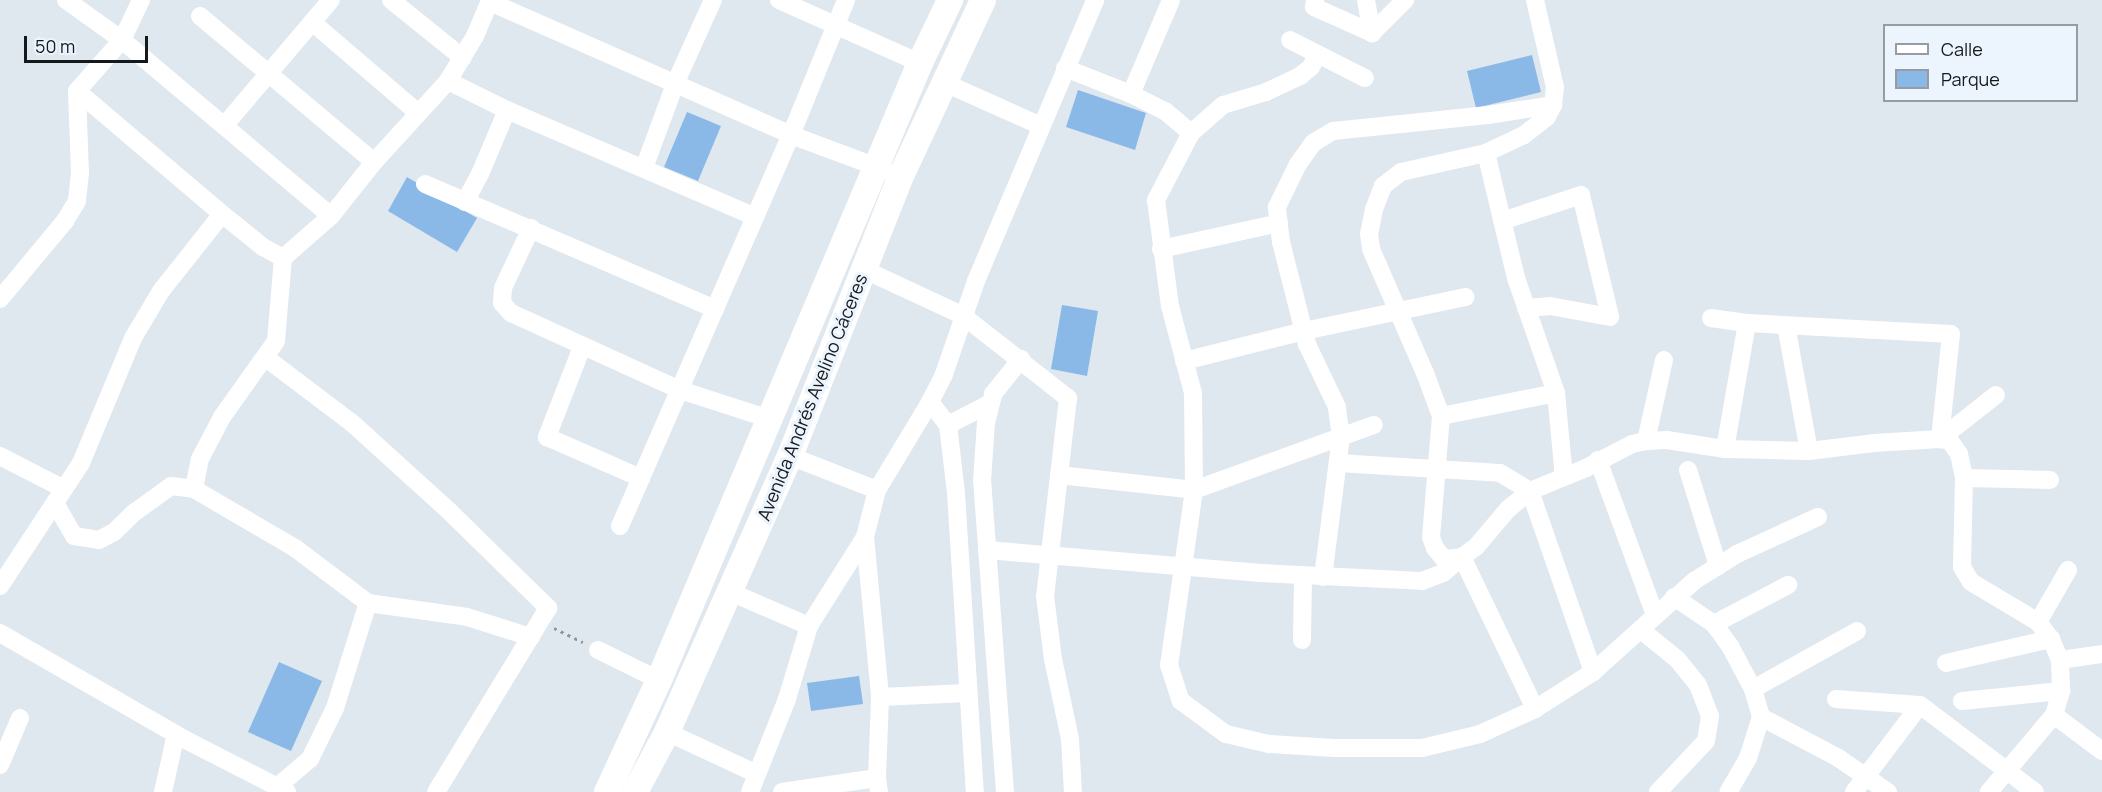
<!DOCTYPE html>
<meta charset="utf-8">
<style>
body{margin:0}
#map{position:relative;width:2102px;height:792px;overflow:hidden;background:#dfe7ef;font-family:Manrope,sans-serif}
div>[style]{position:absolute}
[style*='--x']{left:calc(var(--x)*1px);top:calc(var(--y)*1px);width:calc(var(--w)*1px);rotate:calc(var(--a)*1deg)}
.green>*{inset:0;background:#8bb9e7}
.path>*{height:3px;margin-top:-1.5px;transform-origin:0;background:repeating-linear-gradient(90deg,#8f959b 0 3px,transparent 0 7.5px)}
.street>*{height:18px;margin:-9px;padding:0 9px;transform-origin:9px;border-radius:9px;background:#fff}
.secondary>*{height:26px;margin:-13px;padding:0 13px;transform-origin:13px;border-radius:13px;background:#fff}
span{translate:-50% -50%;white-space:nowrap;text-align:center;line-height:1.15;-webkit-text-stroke:6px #ecf4fd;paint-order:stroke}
.street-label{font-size:18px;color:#16191c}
.legend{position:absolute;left:1883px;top:24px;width:195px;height:78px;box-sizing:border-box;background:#ecf4fd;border:2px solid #969ca3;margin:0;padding:8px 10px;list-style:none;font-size:18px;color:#16191c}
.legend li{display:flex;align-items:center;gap:12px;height:30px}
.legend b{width:30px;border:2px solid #969ca3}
.scale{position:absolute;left:24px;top:36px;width:124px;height:27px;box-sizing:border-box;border:3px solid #16191c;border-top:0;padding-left:8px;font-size:18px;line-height:21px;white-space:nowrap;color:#16191c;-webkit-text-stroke:4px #ecf4fd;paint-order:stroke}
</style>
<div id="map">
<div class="green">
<i style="clip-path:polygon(1532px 55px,1541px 92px,1476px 108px,1467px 71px)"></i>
<i style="clip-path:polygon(1078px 90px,1146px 113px,1135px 150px,1066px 127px)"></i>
<i style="clip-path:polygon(687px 112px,721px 126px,698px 181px,664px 167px)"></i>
<i style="clip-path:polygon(407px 177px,477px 218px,457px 252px,388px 211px)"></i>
<i style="clip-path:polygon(1062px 305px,1098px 311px,1087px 376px,1051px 369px)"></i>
<i style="clip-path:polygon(279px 662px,322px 681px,291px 751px,248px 732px)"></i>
<i style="clip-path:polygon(859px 676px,863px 704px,811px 711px,807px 683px)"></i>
</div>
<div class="path">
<i style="--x:554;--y:628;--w:32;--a:26"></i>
</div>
<div class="street">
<i style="--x:66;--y:0;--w:69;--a:35.5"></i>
<i style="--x:122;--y:40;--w:273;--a:40.1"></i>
<i style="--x:391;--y:0;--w:92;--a:38.9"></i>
<i style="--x:779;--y:0;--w:154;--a:24.1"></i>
<i style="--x:1315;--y:0;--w:7;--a:98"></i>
<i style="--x:1314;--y:7;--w:64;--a:24.1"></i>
<i style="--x:1366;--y:0;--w:34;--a:80"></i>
<i style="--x:1535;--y:0;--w:89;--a:77.1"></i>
<i style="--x:1555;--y:87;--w:18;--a:96"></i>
<i style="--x:1553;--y:105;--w:13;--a:117"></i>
<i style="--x:1547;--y:117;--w:29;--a:142"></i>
<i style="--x:1524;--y:135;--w:42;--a:154.7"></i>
<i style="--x:1486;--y:153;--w:87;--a:167.4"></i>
<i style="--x:1401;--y:172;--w:23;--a:142"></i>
<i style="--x:1383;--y:186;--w:25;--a:111"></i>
<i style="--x:1374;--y:209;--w:25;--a:101"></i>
<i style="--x:1369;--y:234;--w:15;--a:82"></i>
<i style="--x:1371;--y:249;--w:135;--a:66.5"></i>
<i style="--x:1425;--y:373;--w:46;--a:69.6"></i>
<i style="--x:1441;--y:416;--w:121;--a:94.7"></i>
<i style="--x:1431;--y:537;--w:12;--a:70"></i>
<i style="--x:1435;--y:548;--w:14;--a:51"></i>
<i style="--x:1444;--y:559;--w:18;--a:-6"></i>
<i style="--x:1462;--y:557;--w:17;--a:-36"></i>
<i style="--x:1476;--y:547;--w:50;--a:-49.9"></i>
<i style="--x:1508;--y:509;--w:28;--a:-39"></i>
<i style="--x:1530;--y:491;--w:61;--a:-22.3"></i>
<i style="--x:1586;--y:468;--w:52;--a:-27.6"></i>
<i style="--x:1632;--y:444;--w:14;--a:-12"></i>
<i style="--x:1646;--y:441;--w:21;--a:-3"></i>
<i style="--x:1667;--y:440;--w:59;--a:8.8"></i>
<i style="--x:1725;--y:449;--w:84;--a:1.4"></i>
<i style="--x:1809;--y:451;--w:65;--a:-7"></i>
<i style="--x:1874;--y:443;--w:66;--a:-3.5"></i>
<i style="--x:1940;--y:439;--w:10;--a:11"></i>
<i style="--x:1950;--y:441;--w:16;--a:55"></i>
<i style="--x:1959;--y:454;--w:25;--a:78"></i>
<i style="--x:1964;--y:478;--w:89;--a:91.3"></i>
<i style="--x:1962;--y:567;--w:17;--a:59"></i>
<i style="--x:1971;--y:582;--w:78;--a:30.8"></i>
<i style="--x:2038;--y:622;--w:21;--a:53"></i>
<i style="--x:2051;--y:639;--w:23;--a:67"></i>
<i style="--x:2060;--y:660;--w:31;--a:88"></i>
<i style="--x:2061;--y:691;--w:25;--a:106"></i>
<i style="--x:2054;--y:715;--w:101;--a:130.2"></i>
<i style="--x:490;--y:2;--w:329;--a:23.8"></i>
<i style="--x:791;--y:135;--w:100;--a:20.4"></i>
<i style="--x:200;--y:16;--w:227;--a:40"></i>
<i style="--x:312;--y:22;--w:140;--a:40.6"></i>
<i style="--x:1372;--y:33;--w:47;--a:-45"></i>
<i style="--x:1290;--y:40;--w:84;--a:26.9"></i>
<i style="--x:1065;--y:68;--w:71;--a:21.5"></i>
<i style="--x:1131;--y:94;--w:38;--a:27"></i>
<i style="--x:1165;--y:111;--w:34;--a:40"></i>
<i style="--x:1191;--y:133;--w:76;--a:117.6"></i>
<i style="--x:1156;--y:200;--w:107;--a:82.5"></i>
<i style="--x:1170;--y:306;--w:90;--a:75.2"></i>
<i style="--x:1193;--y:393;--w:97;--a:89.4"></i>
<i style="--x:1194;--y:490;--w:177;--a:98.1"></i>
<i style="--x:1169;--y:665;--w:38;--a:72"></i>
<i style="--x:1181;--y:701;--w:56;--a:36.3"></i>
<i style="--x:1226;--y:734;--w:44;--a:13.1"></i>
<i style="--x:1269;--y:744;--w:65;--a:3.5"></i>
<i style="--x:1334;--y:748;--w:88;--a:0"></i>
<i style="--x:1422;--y:748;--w:60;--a:-13.6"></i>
<i style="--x:1480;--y:734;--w:60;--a:-24.4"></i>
<i style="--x:1535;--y:709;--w:69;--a:-32.5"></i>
<i style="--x:1593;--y:672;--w:136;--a:-42"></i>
<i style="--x:1694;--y:581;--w:51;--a:-32.1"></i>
<i style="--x:1737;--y:554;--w:89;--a:-24.6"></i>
<i style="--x:448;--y:81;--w:66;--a:26.2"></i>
<i style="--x:507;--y:110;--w:270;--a:23.3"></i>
<i style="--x:945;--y:83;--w:105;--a:24.1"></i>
<i style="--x:77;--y:91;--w:190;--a:40.3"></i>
<i style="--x:222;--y:214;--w:53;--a:38.8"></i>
<i style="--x:263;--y:247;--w:23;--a:29"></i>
<i style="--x:1131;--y:94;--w:102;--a:-66.9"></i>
<i style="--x:224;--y:126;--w:165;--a:-49.7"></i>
<i style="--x:1191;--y:133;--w:43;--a:-41.2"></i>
<i style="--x:1223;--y:105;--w:45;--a:-16.8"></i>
<i style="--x:1266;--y:92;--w:38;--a:-25"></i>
<i style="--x:1300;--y:76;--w:14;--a:-39"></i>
<i style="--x:1311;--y:67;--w:13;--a:-63"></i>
<i style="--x:1486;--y:153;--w:129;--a:76.5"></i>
<i style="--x:1516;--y:278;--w:122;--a:70.8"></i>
<i style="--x:1556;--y:393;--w:84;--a:84.6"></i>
<i style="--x:644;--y:168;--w:90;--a:-69.7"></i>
<i style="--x:675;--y:84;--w:92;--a:-65.7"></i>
<i style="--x:425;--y:184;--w:316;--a:23.3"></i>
<i style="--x:465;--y:202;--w:32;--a:-62"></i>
<i style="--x:480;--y:174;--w:69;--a:-67.1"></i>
<i style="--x:1502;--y:221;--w:83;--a:-18.2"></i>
<i style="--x:1581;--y:195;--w:125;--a:76.6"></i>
<i style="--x:1610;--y:317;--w:61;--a:-169.6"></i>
<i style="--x:1550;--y:306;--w:24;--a:175"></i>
<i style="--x:531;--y:228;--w:66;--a:115"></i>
<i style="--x:503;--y:288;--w:15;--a:94"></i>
<i style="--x:502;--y:303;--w:13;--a:48"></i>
<i style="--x:511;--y:313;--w:186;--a:24.5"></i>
<i style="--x:680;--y:390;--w:95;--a:17.9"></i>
<i style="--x:1161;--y:249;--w:121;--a:-12.4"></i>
<i style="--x:865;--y:270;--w:107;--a:24.9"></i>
<i style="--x:962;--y:315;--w:135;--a:38.1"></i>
<i style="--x:1068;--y:398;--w:199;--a:96.6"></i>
<i style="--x:1045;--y:596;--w:64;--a:82.8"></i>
<i style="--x:1053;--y:659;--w:82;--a:78"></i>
<i style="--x:1070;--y:739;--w:53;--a:86.8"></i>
<i style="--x:0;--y:299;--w:102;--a:-50.2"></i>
<i style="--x:65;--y:221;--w:23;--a:-59"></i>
<i style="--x:77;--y:201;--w:28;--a:-84"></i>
<i style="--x:80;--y:173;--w:82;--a:-92.1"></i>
<i style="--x:77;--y:91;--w:68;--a:-48.6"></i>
<i style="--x:122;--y:40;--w:44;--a:-64.6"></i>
<i style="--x:1711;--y:318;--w:36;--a:8"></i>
<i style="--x:1747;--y:323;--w:204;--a:3.1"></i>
<i style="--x:1951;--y:334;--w:106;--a:96"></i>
<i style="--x:1786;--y:325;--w:128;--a:79.7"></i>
<i style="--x:582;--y:347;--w:97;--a:111.3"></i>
<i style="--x:547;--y:437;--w:103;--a:23.6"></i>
<i style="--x:266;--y:358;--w:108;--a:37.1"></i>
<i style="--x:352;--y:423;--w:131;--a:42.2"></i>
<i style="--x:449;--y:511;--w:139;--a:44.4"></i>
<i style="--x:548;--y:608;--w:215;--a:121.3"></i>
<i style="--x:1184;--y:361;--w:124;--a:-14"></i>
<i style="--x:1304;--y:331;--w:165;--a:-11.9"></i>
<i style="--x:930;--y:402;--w:29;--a:52"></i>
<i style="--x:948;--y:425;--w:68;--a:83.3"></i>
<i style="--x:956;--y:493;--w:300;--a:86.4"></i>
<i style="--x:1441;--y:416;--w:117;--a:-11.3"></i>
<i style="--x:948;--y:425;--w:48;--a:-27.1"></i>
<i style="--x:1940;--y:439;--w:71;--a:-38.2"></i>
<i style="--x:1646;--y:441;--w:83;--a:-77.5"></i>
<i style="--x:1725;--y:449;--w:128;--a:-80.1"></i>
<i style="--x:0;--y:456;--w:72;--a:27.3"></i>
<i style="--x:790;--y:456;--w:93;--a:21.3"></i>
<i style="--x:1598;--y:460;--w:165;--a:69.8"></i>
<i style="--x:1338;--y:463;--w:162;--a:3.5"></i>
<i style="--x:1500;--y:473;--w:35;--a:31"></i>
<i style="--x:1530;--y:491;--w:192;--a:70.8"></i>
<i style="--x:1688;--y:470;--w:101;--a:72.6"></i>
<i style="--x:1059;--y:475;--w:136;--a:6.3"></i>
<i style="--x:1194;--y:490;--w:191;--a:-19.9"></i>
<i style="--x:1964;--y:478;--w:86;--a:1.3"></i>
<i style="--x:194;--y:489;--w:31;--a:-79"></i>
<i style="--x:200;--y:459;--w:47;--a:-62.4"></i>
<i style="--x:222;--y:417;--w:93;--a:-54.6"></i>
<i style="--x:276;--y:341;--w:83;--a:-85.2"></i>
<i style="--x:283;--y:258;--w:64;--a:-41.2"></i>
<i style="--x:331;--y:216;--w:69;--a:-51.5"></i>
<i style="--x:374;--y:162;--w:110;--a:-47.6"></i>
<i style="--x:448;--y:81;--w:52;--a:-59"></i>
<i style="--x:475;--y:36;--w:39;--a:-67"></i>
<i style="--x:55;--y:503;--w:38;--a:60"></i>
<i style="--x:74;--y:536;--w:25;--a:9"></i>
<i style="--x:99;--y:540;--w:17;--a:-28"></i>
<i style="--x:114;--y:532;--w:29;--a:-44"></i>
<i style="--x:135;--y:512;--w:44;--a:-35.8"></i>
<i style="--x:171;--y:486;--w:23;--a:7"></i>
<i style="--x:194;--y:489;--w:117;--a:30.3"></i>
<i style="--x:295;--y:548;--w:91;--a:37"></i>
<i style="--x:368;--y:603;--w:100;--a:8"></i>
<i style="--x:467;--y:617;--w:67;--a:17.4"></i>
<i style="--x:620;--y:526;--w:427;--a:-66.4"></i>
<i style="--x:791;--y:135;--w:146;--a:-67.8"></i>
<i style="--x:865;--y:537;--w:161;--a:84.6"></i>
<i style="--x:880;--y:697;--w:81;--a:92.1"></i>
<i style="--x:877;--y:778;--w:14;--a:82"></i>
<i style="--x:987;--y:550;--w:275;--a:4.8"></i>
<i style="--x:1261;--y:573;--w:161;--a:2.8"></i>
<i style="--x:1422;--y:581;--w:22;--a:-21"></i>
<i style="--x:1443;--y:573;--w:25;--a:-40"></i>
<i style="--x:1462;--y:557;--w:169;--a:64.3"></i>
<i style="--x:1323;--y:577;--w:141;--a:-82.7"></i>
<i style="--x:1341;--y:437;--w:30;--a:-98"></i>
<i style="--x:1337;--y:407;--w:70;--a:-115.5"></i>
<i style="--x:1307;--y:344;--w:105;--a:-104.3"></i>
<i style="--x:1281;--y:242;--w:35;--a:-97"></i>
<i style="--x:1277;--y:207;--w:48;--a:-64"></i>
<i style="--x:1298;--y:164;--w:26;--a:-54"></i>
<i style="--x:1313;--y:143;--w:23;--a:-31"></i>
<i style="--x:1333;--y:131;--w:156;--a:-5.9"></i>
<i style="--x:1488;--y:115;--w:66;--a:-8.7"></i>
<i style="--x:0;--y:586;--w:147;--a:-56.6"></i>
<i style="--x:81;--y:463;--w:135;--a:-67.4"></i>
<i style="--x:133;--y:338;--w:55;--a:-59.2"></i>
<i style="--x:161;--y:291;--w:98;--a:-51.6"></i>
<i style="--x:730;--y:592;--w:86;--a:23.3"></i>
<i style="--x:1674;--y:597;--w:48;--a:34"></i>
<i style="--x:1714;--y:624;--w:27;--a:54"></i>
<i style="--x:1730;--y:646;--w:49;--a:61.9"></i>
<i style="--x:1753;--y:689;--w:29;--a:74"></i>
<i style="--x:1761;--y:717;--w:43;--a:107.6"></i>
<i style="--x:1748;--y:758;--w:39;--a:120"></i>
<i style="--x:2038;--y:622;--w:60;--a:-60"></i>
<i style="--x:1714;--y:624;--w:84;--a:-27.8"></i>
<i style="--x:1641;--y:630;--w:46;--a:38.9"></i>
<i style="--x:1677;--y:659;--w:33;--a:51"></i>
<i style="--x:1698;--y:685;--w:33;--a:69"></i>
<i style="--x:1710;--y:716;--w:25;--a:99"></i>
<i style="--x:1706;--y:741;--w:70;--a:133.3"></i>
<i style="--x:0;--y:633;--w:212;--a:29.9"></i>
<i style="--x:184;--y:739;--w:116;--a:27.2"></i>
<i style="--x:1302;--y:640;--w:64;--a:-89.1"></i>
<i style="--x:598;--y:650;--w:68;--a:26.2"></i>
<i style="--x:2060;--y:660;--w:42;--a:-8.1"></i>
<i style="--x:1946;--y:663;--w:108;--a:-12.9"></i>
<i style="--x:1753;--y:689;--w:119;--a:-29.1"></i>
<i style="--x:880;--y:697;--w:88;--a:-2.6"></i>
<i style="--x:1836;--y:699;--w:84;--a:4.1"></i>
<i style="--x:1920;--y:705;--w:144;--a:37.1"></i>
<i style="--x:1962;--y:701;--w:100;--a:-5.8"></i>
<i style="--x:2054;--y:715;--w:60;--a:36.9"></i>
<i style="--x:1761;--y:717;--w:86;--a:27.8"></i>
<i style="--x:1837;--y:757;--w:62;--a:34.5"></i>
<i style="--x:667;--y:732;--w:99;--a:25"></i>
<i style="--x:0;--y:765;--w:51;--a:-66.9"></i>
<i style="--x:278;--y:786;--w:42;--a:-40.2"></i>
<i style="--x:310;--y:759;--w:57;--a:-63.9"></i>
<i style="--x:335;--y:708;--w:110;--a:-72.6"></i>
<i style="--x:163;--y:792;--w:59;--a:-77.4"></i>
<i style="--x:750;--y:792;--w:100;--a:-68.3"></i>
<i style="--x:787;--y:699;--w:76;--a:-73.2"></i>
<i style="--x:809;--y:626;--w:105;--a:-57.8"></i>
<i style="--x:865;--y:537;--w:49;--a:-75.7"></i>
<i style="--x:877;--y:490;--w:103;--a:-58.9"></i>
<i style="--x:930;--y:402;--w:31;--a:-63"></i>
<i style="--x:944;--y:374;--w:98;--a:-71"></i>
<i style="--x:976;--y:281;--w:305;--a:-67"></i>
<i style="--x:782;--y:792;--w:96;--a:-8.4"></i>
<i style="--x:1005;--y:792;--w:312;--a:-94.2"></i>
<i style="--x:982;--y:481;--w:58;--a:-86.1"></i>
<i style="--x:986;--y:423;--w:30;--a:-76"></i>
<i style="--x:993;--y:394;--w:45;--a:-51.3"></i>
<i style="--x:1854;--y:792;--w:109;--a:-52.8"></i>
</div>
<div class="secondary">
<i style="--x:607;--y:792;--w:123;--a:-65.1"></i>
<i style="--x:659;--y:680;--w:670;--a:-67.07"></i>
<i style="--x:920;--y:63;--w:70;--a:-64.5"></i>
<i style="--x:635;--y:792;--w:68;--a:-61.9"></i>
<i style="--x:667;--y:732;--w:302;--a:-66"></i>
<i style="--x:790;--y:456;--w:301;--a:-68.4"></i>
<i style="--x:901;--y:176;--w:194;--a:-65"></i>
</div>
<div class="street-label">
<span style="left:812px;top:397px;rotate:-68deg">Avenida Andrés Avelino Cáceres</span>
</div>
<ul class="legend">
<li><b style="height:8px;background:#fff"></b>Calle</li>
<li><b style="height:16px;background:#8bb9e7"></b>Parque</li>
</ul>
<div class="scale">50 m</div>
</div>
